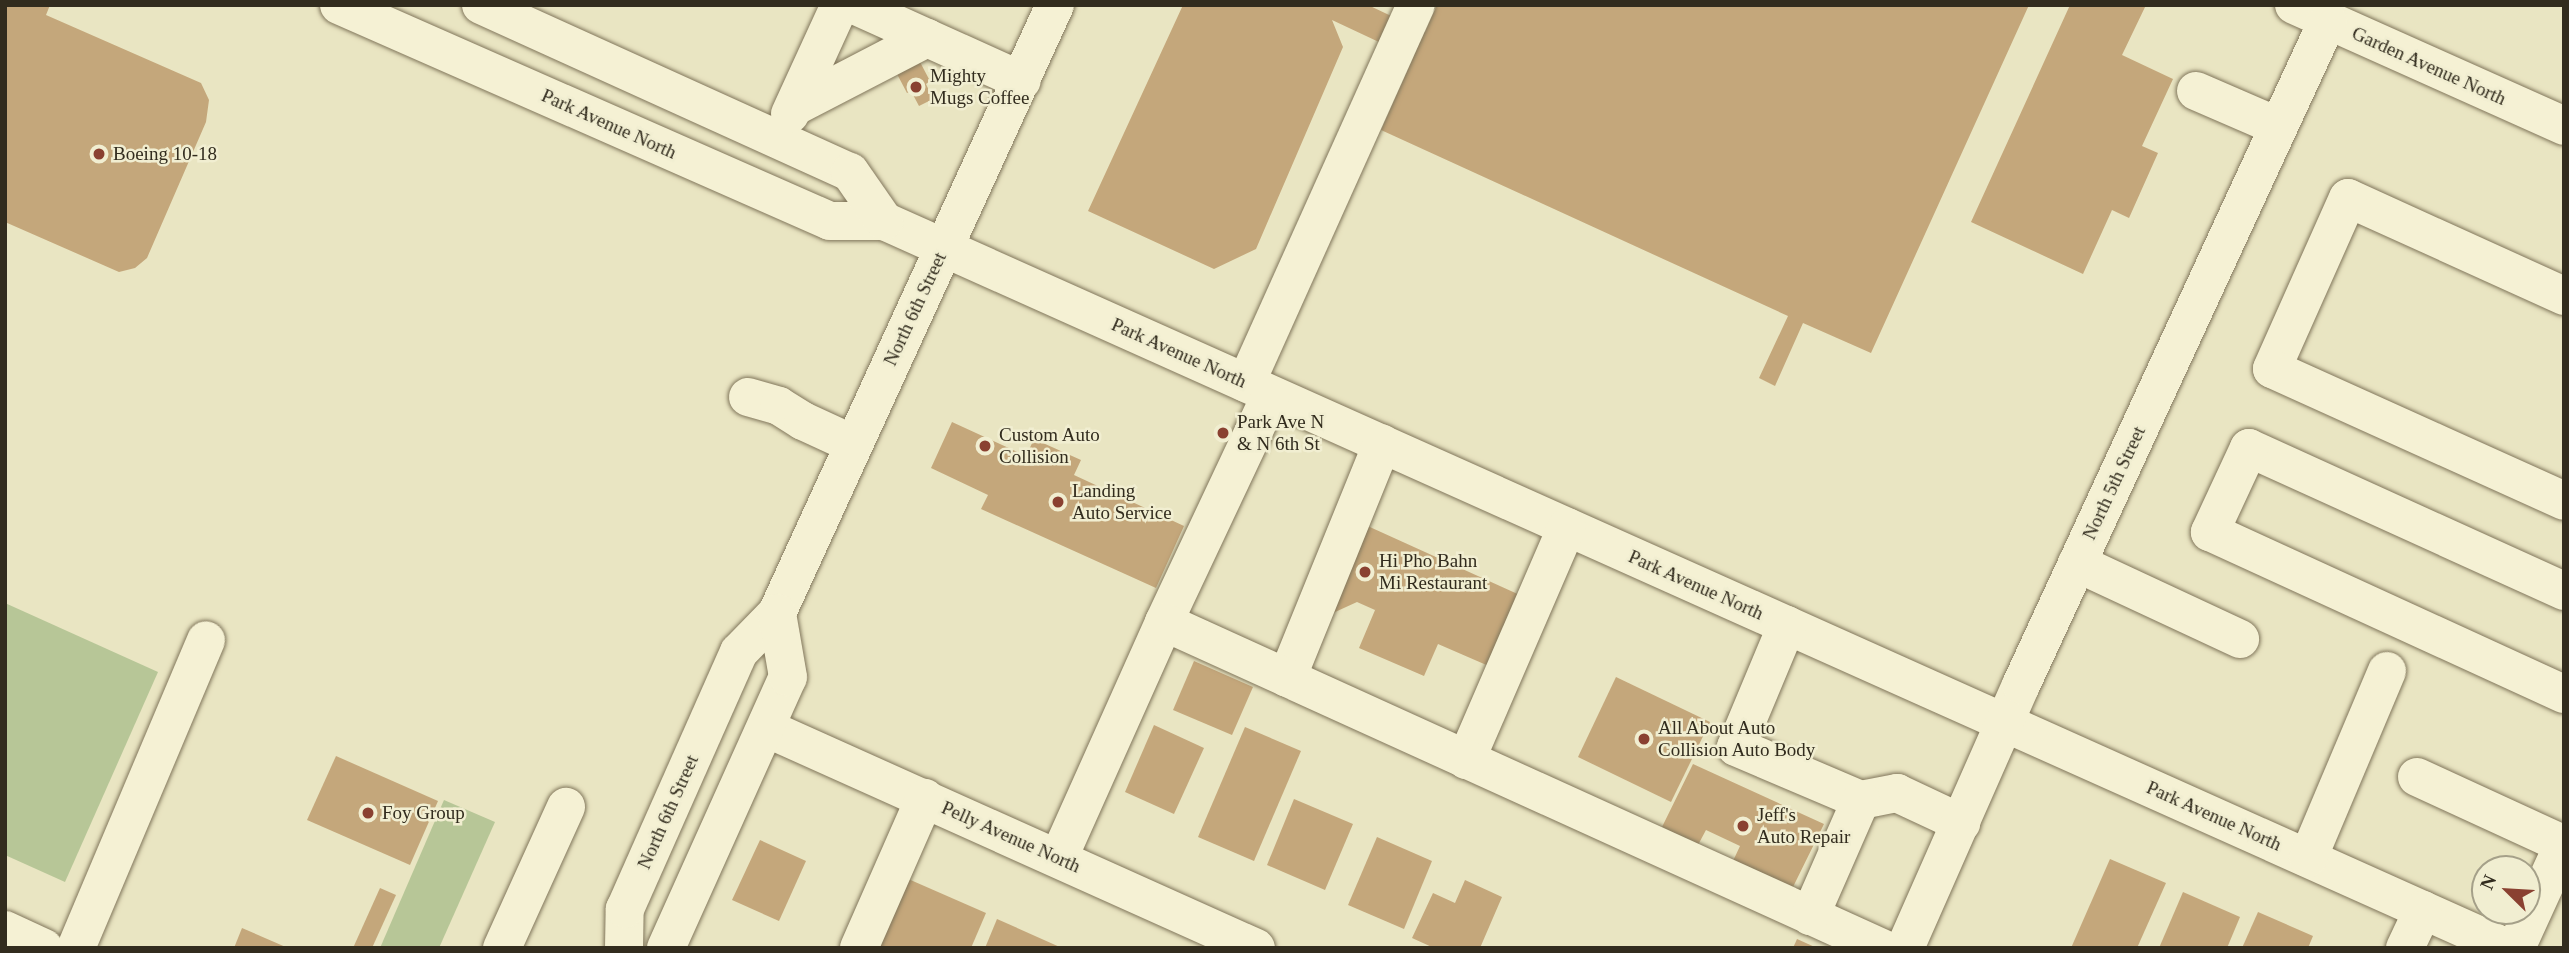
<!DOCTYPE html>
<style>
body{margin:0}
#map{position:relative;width:2569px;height:953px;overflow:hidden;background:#e9e5c2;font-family:Georgia,serif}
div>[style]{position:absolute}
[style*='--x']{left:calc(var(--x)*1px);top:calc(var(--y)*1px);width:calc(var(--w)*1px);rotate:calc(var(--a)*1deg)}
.green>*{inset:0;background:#b7c697}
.building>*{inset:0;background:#c4a77b}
.roads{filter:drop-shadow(0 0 2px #81765b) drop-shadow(0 0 2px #81765b)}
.minor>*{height:38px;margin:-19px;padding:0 19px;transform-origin:19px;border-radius:19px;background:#f5f1d4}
.dots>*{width:19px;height:19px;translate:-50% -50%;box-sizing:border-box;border:4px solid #f1eed1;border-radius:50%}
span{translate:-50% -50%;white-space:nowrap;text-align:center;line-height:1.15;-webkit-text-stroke:5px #f1eed1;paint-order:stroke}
.street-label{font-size:19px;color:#322c1e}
.poi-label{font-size:19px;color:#322c1e}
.left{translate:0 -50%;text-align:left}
.frame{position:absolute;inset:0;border:7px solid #322c1e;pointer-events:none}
.north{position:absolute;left:2471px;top:855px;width:70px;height:70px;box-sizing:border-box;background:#f1eed1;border:2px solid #a5a089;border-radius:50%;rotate:294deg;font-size:19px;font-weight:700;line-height:28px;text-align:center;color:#322c1e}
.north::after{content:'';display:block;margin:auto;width:24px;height:32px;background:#8a4131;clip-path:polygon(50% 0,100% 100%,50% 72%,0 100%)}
</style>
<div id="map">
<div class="green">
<i style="clip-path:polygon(5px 603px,158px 672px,65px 882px,5px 855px)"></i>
<i style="clip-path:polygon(444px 800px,495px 822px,439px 948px,380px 948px)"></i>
</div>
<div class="building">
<i style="clip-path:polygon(5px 5px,50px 5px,46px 15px,201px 83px,209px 100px,206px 122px,147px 258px,135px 268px,119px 272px,5px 222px)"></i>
<i style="clip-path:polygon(1183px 5px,1368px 5px,1425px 32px,1437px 5px,2029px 5px,1871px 353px,1803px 323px,1775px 386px,1759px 378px,1788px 316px,1381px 130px,1413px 58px,1332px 20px,1343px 47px,1256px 249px,1214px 269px,1088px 211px)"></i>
<i style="clip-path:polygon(2070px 5px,2146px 5px,2122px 55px,2173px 79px,2142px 146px,2158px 153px,2129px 218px,2112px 210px,2083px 274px,1971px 222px)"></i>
<i style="clip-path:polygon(920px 62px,930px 81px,926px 84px,933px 99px,919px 106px,911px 91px,907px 93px,897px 74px)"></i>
<i style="clip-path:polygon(952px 422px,1026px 456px,1034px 439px,1081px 460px,1074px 475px,1184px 526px,1156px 588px,981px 509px,988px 495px,931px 468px)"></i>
<i style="clip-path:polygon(1361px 523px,1522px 596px,1491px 667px,1438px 644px,1424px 676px,1359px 648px,1378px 603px,1375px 610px,1357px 602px,1322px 618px)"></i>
<i style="clip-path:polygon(1194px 661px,1253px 687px,1232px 735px,1173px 710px)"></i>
<i style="clip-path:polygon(1616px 677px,1710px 722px,1671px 802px,1578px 757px)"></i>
<i style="clip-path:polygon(1154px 725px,1204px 748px,1174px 814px,1125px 792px)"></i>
<i style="clip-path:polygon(1245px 727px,1301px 751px,1254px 861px,1198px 837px)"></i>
<i style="clip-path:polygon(336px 756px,438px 801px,410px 865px,307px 820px)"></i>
<i style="clip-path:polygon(1693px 764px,1824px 824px,1792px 889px,1733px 861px,1740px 846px,1706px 830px,1698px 845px,1662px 827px)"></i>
<i style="clip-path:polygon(1294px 799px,1353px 824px,1325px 890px,1267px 865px)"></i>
<i style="clip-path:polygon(1377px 837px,1432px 861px,1404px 929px,1348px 905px)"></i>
<i style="clip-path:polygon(760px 840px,806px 861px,779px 921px,732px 900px)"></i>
<i style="clip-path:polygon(2110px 859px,2166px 883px,2137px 948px,2071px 948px)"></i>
<i style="clip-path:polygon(906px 878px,986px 913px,971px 948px,876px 948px)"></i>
<i style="clip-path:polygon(1465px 880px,1502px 897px,1480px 948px,1434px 948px,1412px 938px,1433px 893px,1455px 903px)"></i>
<i style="clip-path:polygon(380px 888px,396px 895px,372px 948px,353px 948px)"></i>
<i style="clip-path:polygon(2183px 892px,2240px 917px,2227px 948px,2159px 948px)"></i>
<i style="clip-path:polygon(2258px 912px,2313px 936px,2308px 948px,2242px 948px)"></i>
<i style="clip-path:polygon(997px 919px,1062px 948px,985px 948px)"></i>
<i style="clip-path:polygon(242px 928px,288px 948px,234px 948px)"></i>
<i style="clip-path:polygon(1797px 939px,1817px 948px,1793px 948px)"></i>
</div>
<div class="roads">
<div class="minor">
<i style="--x:339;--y:5;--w:536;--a:23.75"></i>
<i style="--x:830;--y:221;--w:54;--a:0"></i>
<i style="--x:884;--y:221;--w:1779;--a:24.12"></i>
<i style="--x:481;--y:5;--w:405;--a:24.4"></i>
<i style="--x:850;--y:172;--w:60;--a:55.2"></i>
<i style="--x:854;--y:5;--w:184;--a:24.3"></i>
<i style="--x:2294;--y:5;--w:296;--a:24.1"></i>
<i style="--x:2196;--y:91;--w:90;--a:23.4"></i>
<i style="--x:794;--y:107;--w:150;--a:-27.4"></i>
<i style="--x:790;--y:114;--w:120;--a:-65.4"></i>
<i style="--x:2564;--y:296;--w:237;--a:-155.6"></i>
<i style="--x:2348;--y:198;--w:187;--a:114"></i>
<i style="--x:2272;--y:369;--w:320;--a:24.3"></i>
<i style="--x:1246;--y:383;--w:414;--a:-65.8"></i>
<i style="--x:748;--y:397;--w:32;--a:16"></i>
<i style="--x:779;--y:406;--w:28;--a:32"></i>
<i style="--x:803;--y:421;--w:55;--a:24.7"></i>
<i style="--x:2077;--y:563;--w:180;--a:25"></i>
<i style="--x:2564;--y:591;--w:346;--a:-155.6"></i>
<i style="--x:2249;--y:448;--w:93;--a:114.9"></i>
<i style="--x:2210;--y:532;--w:389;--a:24.6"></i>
<i style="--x:1164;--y:622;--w:251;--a:-64.8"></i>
<i style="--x:1787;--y:625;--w:132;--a:112.7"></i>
<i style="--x:1736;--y:747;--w:136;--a:23"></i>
<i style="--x:1861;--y:800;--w:37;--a:-11"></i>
<i style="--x:1897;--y:793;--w:71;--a:25.1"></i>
<i style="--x:1287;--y:678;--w:253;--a:-67.9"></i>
<i style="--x:766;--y:728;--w:537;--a:24.18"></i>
<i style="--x:1466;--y:760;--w:254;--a:-66.6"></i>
<i style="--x:2417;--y:777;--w:161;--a:24.7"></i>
<i style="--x:1059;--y:857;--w:257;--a:-65.9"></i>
<i style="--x:1164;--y:622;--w:789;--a:24.42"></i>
<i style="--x:2308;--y:858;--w:203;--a:-67.1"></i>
<i style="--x:1810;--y:916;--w:127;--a:-66.3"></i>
<i style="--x:5;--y:930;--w:43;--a:24.8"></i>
<i style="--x:76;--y:948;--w:334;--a:-67.1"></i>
<i style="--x:502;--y:948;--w:155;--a:-65.6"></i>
<i style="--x:624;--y:948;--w:39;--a:-89"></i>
<i style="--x:625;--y:909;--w:281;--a:-66.1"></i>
<i style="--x:739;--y:652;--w:54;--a:-45.7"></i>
<i style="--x:777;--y:613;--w:669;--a:-65.43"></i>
<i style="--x:666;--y:948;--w:297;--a:-65.8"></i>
<i style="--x:788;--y:677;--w:65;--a:-99.8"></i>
<i style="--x:859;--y:948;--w:164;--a:-66.3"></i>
<i style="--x:1905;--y:948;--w:287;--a:-66.2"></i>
<i style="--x:2021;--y:685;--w:732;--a:-65.22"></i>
<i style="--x:2405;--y:948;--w:42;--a:-64.7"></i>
<i style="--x:2516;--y:948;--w:115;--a:-65.4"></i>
</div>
</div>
<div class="dots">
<i style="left:916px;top:87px;background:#8a4131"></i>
<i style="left:99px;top:154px;background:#8a4131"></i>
<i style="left:1223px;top:433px;background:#8a4131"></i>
<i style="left:985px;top:446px;background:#8a4131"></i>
<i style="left:1058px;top:502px;background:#8a4131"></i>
<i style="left:1365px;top:572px;background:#8a4131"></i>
<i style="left:1644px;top:739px;background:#8a4131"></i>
<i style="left:368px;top:813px;background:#8a4131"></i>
<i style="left:1743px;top:826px;background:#8a4131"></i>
</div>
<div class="street-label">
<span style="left:2429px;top:66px;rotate:24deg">Garden Avenue North</span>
<span style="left:609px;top:124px;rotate:24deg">Park Avenue North</span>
<span style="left:915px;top:309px;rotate:-65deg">North 6th Street</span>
<span style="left:1179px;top:353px;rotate:24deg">Park Avenue North</span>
<span style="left:2114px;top:483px;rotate:-65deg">North 5th Street</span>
<span style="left:1696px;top:585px;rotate:24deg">Park Avenue North</span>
<span style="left:668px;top:812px;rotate:-66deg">North 6th Street</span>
<span style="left:2214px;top:816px;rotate:24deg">Park Avenue North</span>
<span style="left:1011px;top:837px;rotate:24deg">Pelly Avenue North</span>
</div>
<div class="poi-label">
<span class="left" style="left:930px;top:87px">Mighty<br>Mugs Coffee</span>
<span class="left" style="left:113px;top:154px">Boeing 10-18</span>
<span class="left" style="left:1237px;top:433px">Park Ave N<br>&amp; N 6th St</span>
<span class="left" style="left:999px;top:446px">Custom Auto<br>Collision</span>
<span class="left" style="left:1072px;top:502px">Landing<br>Auto Service</span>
<span class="left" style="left:1379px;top:572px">Hi Pho Bahn<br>Mi Restaurant</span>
<span class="left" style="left:1658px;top:739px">All About Auto<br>Collision Auto Body</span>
<span class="left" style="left:382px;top:813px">Foy Group</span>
<span class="left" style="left:1757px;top:826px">Jeff's<br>Auto Repair</span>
</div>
<div class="frame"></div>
<div class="north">N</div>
</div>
